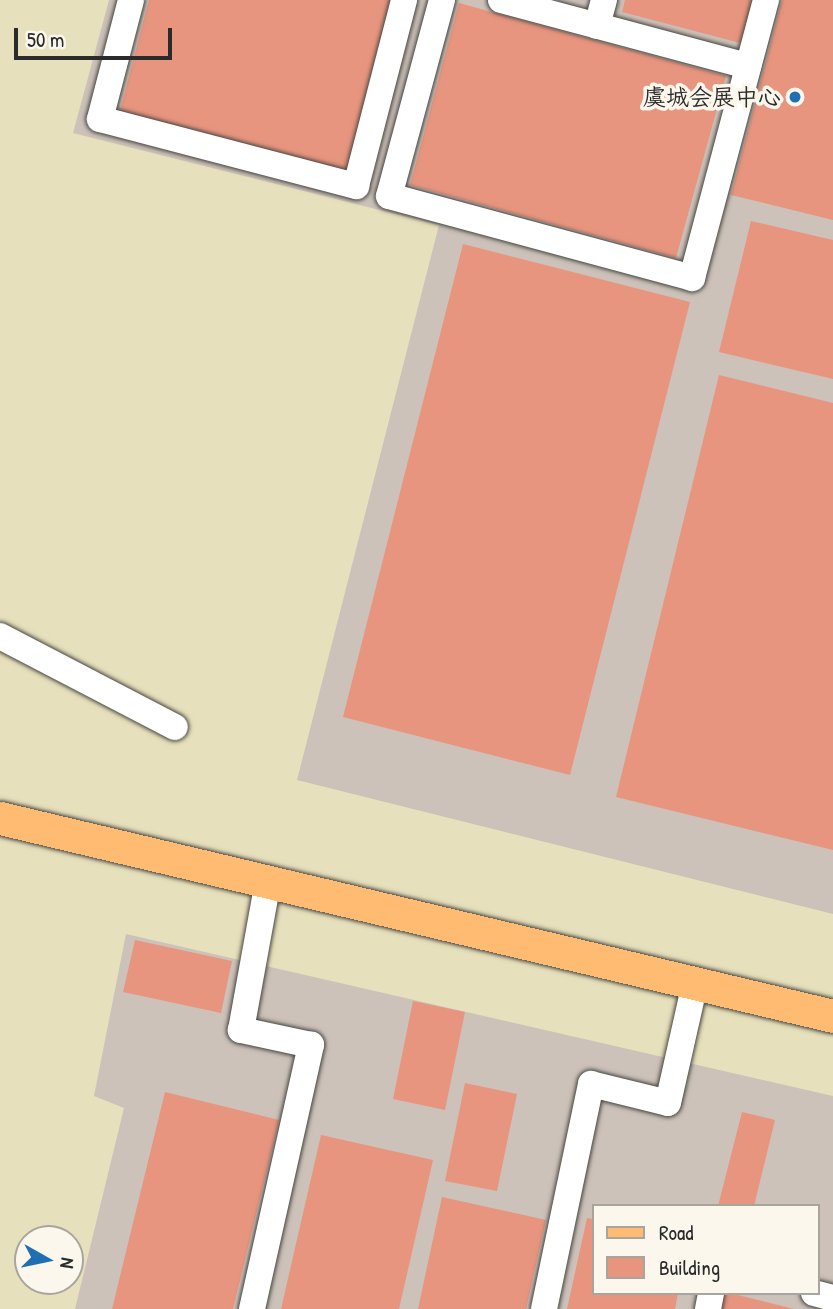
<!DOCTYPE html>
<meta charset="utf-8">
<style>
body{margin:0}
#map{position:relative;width:833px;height:1309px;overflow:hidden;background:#e7e0bc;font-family:"Patrick Hand","LXGW WenKai TC",sans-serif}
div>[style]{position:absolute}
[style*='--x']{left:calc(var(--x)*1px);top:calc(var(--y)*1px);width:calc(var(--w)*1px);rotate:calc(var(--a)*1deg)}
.industrial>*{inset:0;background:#ccc2b9}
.building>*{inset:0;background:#e8957f}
.roads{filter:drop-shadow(0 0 2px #474641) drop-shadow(0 0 2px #474641)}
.minor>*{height:26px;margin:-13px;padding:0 13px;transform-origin:13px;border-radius:13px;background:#fff}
.major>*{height:33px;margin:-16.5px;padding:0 16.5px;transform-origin:16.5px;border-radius:16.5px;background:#febb71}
.dots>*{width:19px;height:19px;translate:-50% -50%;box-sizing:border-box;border:4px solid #fbf7ec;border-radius:50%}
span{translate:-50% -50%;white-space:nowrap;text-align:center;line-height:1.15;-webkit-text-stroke:7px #fbf7ec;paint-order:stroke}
.poi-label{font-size:23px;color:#2b2b2b}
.right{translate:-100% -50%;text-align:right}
.legend{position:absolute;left:592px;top:1204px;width:228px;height:91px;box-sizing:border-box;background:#fbf7ec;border:2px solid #a8a59f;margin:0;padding:9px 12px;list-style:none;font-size:21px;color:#2b2b2b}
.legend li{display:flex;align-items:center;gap:14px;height:35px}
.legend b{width:35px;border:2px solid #a8a59f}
.north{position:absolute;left:14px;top:1225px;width:70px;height:70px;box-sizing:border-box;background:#fbf7ec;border:2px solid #a8a59f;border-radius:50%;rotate:99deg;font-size:19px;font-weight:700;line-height:28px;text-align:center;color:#2b2b2b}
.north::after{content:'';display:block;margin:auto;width:24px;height:32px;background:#1f6fb2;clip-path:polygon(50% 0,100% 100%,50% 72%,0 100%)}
.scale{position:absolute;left:14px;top:28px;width:158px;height:32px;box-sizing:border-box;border:4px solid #2b2b2b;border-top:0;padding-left:9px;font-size:21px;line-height:24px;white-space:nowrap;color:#2b2b2b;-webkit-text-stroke:5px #fbf7ec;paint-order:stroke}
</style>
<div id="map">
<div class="industrial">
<i style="clip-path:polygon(109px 0,782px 0,833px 220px,833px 914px,297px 780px,439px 225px,73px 133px)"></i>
<i style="clip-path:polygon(evenodd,126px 934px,833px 1096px,833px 1309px,75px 1309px,124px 1108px,94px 1096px,126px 934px,593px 1206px,817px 1206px,817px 1293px,593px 1293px,593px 1206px)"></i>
</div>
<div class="building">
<i style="clip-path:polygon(149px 0,396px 0,351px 172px,120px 111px)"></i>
<i style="clip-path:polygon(625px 0,756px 0,744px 44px,622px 12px)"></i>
<i style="clip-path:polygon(782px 0,833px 0,833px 220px,731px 195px)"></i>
<i style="clip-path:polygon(459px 3px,726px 76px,676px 258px,410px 185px)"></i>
<i style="clip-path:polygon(751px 221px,833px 240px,833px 379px,719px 352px)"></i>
<i style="clip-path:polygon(463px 244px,690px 302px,570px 775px,343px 717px)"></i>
<i style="clip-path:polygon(719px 375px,833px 403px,833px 850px,616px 797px)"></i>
<i style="clip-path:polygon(135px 940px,232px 961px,221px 1013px,123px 992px)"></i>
<i style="clip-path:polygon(413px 1001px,465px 1012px,445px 1110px,393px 1099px)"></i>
<i style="clip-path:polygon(465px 1083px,517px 1094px,497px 1191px,445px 1181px)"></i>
<i style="clip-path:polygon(165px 1092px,279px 1120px,233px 1309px,112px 1309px)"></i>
<i style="clip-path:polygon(742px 1112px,775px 1120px,754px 1206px,718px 1206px)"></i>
<i style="clip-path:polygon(321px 1135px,433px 1160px,399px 1309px,281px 1309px)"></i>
<i style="clip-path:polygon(442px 1197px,546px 1220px,526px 1309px,418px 1309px)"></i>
<i style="clip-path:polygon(587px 1218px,593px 1219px,593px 1293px,678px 1293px,675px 1309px,567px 1309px)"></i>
<i style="clip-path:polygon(725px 1293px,730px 1293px,794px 1309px,721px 1309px)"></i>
</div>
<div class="roads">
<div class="minor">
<i style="--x:131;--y:0;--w:123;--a:104.6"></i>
<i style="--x:100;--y:119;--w:265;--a:14.7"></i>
<i style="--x:356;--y:186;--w:192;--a:-75.5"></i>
<i style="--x:442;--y:0;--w:203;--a:105.1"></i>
<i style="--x:389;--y:196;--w:314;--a:15.1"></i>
<i style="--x:692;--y:278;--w:288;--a:-75.1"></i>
<i style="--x:501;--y:0;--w:256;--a:15"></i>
<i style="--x:597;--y:26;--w:27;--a:-75"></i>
<i style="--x:0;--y:636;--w:197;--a:27.5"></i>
<i style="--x:814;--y:1293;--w:20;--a:15"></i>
<i style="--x:252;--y:1309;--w:271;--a:-77.4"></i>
<i style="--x:311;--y:1045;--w:72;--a:-167.9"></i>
<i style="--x:241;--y:1030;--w:150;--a:-79.7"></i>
<i style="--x:544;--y:1309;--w:230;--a:-78.2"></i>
<i style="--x:591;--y:1084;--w:79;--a:13.9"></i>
<i style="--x:668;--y:1103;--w:123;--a:-77.3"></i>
<i style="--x:708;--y:1309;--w:16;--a:-79"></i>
</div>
<div class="major">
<i style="--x:0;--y:818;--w:856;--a:13.37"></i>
</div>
</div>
<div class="dots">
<i style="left:795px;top:97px;background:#1f6fb2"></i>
</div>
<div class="poi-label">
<span class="right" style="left:781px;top:97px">虞城会展中心</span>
</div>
<ul class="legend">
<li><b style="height:9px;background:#febb71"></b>Road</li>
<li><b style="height:19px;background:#e8957f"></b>Building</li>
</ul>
<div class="north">N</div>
<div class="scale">50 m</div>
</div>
